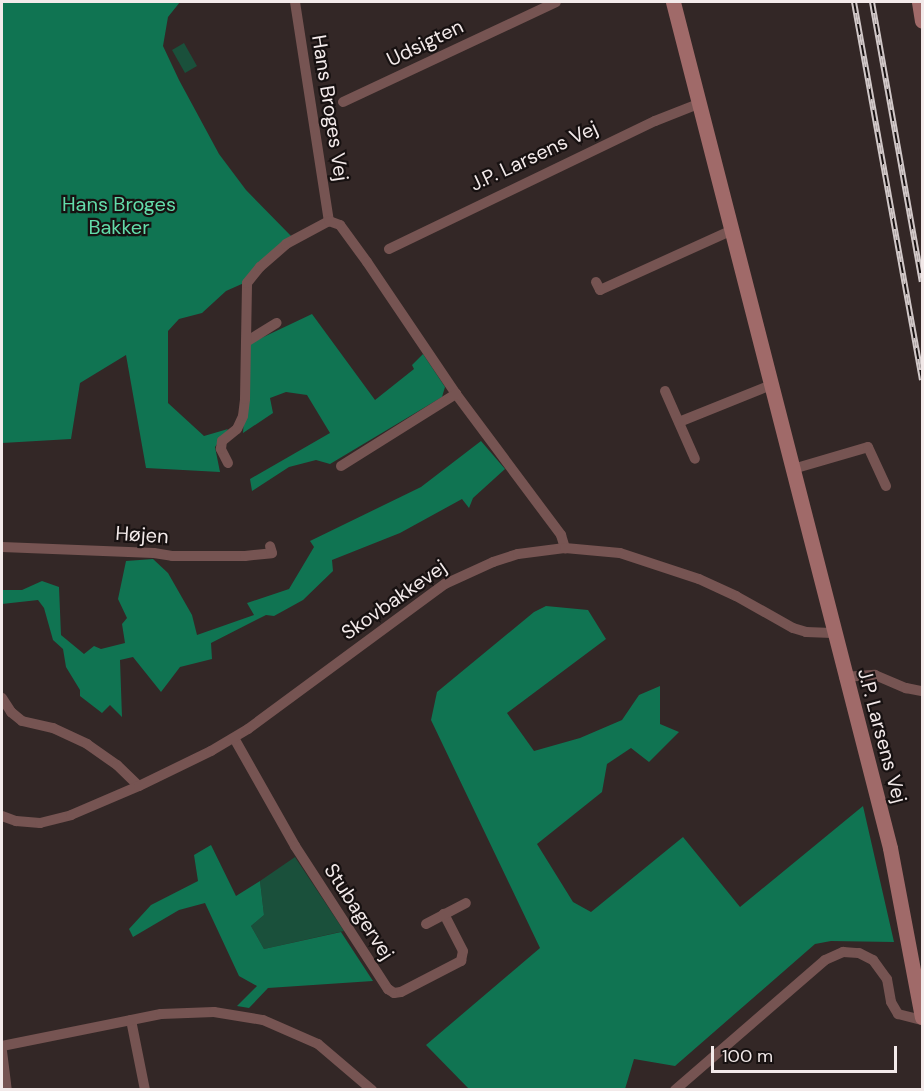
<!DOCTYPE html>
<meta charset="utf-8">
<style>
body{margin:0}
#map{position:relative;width:924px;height:1091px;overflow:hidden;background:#332726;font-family:"DM Sans",sans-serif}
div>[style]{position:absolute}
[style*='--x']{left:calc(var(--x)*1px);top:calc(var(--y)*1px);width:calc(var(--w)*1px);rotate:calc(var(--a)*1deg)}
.green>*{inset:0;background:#1a503b}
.forest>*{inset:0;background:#107452}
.street>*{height:10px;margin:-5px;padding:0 5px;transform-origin:5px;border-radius:5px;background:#765452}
.secondary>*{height:15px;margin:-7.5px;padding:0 7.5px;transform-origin:7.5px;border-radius:7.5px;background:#a06a69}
.rail>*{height:6px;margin-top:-3px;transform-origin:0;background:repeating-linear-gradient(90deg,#171111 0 11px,#d1c8c8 0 22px);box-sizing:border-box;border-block:2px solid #d1c8c8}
span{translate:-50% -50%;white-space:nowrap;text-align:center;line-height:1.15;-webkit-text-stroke:4.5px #171111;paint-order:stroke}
.street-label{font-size:20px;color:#f3eaea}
.park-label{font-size:20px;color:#63dcaa}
.frame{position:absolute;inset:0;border:3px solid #f3eaea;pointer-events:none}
.scale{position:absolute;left:711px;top:1046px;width:186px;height:27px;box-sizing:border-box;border:3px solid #f3eaea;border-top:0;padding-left:8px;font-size:18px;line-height:21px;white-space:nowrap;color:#f3eaea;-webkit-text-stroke:4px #171111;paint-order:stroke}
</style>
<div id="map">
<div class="green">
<i style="clip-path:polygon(184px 43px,197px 66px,185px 73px,172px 50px)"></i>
<i style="clip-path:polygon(295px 857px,344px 931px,264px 949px,251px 926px,264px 915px,260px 881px)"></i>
</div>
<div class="forest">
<i style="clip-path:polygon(2px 2px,180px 2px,168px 17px,163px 46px,179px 80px,219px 154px,246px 190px,292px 237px,244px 283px,226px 291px,202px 313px,179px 319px,168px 331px,168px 403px,204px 436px,228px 429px,215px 447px,220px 472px,146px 468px,126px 355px,80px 383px,71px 439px,2px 443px)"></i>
<i style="clip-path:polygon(312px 314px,375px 400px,414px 369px,412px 365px,423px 354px,445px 387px,442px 397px,330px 464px,316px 460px,289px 467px,252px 491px,250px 479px,330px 433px,307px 395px,286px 392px,270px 398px,273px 413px,243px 433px,249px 344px)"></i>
<i style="clip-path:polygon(481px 441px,505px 469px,473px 498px,469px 508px,462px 499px,400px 533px,332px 560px,333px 571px,303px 600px,274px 616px,266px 615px,211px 643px,212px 659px,180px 667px,161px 692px,133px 657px,120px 660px,122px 717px,110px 705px,102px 713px,80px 696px,80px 690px,66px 667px,63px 649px,53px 640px,44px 608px,38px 600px,2px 604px,2px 590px,22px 590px,42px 581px,59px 587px,61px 635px,84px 654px,94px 646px,101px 649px,125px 643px,122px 624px,127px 618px,118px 599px,126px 561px,153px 559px,168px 573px,192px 615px,197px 635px,254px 615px,247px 603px,289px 589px,314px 547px,310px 541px,421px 487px)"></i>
<i style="clip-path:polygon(546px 606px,588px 610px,606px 639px,507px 713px,534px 751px,580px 738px,622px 720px,639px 695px,660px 686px,660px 724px,679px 732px,649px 762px,631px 748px,607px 764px,602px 792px,537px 844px,573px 902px,591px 912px,683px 837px,740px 907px,863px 806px,894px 942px,831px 941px,815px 944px,675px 1066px,634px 1059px,625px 1089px,469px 1089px,426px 1045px,540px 948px,431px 720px,437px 692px,534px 612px)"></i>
<i style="clip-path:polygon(211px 845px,236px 896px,260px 881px,264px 915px,251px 926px,264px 949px,341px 932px,373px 981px,268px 988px,249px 1008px,237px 1006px,257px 986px,239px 976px,205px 903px,179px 910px,133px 937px,129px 929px,151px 905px,198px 881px,194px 855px)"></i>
</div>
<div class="street">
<i style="--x:295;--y:2;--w:222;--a:81.2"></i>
<i style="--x:343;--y:102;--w:235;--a:-25.1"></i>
<i style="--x:389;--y:249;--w:295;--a:-25.7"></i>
<i style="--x:655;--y:121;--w:46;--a:-21.6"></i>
<i style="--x:596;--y:282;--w:9;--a:63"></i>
<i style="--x:600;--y:290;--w:145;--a:-24.4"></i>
<i style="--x:246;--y:342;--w:36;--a:-32"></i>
<i style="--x:665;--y:391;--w:74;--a:66.2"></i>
<i style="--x:679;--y:422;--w:99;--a:-21.9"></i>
<i style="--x:228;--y:463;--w:16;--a:-117"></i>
<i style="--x:221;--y:449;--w:8;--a:-83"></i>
<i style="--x:222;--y:441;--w:19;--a:-39"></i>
<i style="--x:237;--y:429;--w:14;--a:-65"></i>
<i style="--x:243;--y:416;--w:17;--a:-83"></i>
<i style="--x:245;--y:399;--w:116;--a:-89"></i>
<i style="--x:247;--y:283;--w:21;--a:-51"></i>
<i style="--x:260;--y:267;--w:35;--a:-41"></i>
<i style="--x:286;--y:244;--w:49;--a:-28.1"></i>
<i style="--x:329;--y:221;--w:12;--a:20"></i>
<i style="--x:340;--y:225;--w:46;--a:53.9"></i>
<i style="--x:367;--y:262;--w:159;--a:56"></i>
<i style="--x:456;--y:394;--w:176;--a:53.3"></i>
<i style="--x:561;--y:535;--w:14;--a:73"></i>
<i style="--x:341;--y:466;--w:136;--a:-32.1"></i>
<i style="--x:793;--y:469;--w:78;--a:-16.3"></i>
<i style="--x:868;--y:447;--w:43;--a:65.2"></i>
<i style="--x:2;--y:547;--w:152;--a:2.3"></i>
<i style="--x:154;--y:553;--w:18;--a:9"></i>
<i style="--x:172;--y:556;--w:73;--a:0"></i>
<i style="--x:245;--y:556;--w:27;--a:-6"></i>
<i style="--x:272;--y:553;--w:7;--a:-106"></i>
<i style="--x:844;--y:677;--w:31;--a:-4"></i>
<i style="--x:875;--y:675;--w:34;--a:23"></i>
<i style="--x:906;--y:688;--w:16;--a:11"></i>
<i style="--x:2;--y:698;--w:17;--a:57"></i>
<i style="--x:11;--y:712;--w:14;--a:39"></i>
<i style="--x:22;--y:721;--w:32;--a:13"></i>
<i style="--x:53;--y:728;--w:38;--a:25"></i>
<i style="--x:87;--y:744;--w:37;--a:35"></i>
<i style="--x:117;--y:765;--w:30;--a:44"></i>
<i style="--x:234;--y:738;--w:124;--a:60.5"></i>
<i style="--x:295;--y:846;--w:171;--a:57"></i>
<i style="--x:388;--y:989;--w:7;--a:34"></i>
<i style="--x:394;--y:993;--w:7;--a:-8"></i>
<i style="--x:401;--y:992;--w:68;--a:-27.3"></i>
<i style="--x:461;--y:961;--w:10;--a:-79"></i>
<i style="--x:463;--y:951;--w:42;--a:-117.2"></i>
<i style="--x:2;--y:816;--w:15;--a:20"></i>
<i style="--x:16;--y:821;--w:24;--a:5"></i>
<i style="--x:40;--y:823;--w:32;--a:-14"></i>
<i style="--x:71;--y:815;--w:74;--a:-23.1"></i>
<i style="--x:139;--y:786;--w:80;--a:-25.9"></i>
<i style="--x:211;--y:751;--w:43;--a:-30.7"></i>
<i style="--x:248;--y:729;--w:245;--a:-36.4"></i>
<i style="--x:445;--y:584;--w:53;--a:-24.6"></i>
<i style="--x:493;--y:562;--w:26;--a:-18"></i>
<i style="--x:518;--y:554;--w:47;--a:-7.3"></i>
<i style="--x:565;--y:548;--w:55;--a:5.2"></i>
<i style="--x:620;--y:553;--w:83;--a:18.2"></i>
<i style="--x:699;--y:579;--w:41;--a:24.7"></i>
<i style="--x:736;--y:596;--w:65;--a:29.3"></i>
<i style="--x:793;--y:628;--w:14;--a:17"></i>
<i style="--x:806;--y:632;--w:26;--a:2"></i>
<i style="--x:426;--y:924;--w:45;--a:-27.7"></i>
<i style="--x:131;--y:1020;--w:71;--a:78.7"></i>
<i style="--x:2;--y:1046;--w:162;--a:-11.4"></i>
<i style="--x:161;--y:1014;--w:53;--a:-2.2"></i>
<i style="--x:214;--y:1012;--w:50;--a:9.3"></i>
<i style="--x:263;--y:1020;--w:60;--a:23.6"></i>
<i style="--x:318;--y:1044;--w:71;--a:40.4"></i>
<i style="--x:2;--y:1051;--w:39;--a:83"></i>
<i style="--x:675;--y:1090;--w:198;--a:-40.9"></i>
<i style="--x:825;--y:960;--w:20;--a:-24"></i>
<i style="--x:843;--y:952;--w:16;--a:4"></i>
<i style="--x:859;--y:953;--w:16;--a:27"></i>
<i style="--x:873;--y:960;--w:24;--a:54"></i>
<i style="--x:887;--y:979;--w:23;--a:80"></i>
<i style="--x:891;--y:1002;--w:14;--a:60"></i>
<i style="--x:898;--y:1014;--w:25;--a:14"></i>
</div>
<div class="secondary">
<i style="--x:673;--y:2;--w:873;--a:75.61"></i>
<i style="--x:890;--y:848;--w:172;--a:79.3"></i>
<i style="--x:919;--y:2;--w:19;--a:81"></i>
</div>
<div class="rail">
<i style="--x:854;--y:2;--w:384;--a:79.8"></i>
<i style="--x:872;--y:2;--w:284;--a:79.9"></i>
</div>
<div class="street-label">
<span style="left:425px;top:43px;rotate:-26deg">Udsigten</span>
<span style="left:330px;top:108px;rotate:81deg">Hans Broges Vej</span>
<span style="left:534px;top:156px;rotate:-25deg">J.P. Larsens Vej</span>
<span style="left:142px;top:535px;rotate:4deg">Højen</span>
<span style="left:394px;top:600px;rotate:-35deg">Skovbakkevej</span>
<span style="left:882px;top:736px;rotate:75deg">J.P. Larsens Vej</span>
<span style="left:359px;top:912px;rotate:57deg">Stubagervej</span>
</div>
<div class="park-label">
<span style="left:119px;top:216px">Hans Broges<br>Bakker</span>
</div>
<div class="frame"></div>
<div class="scale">100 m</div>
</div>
